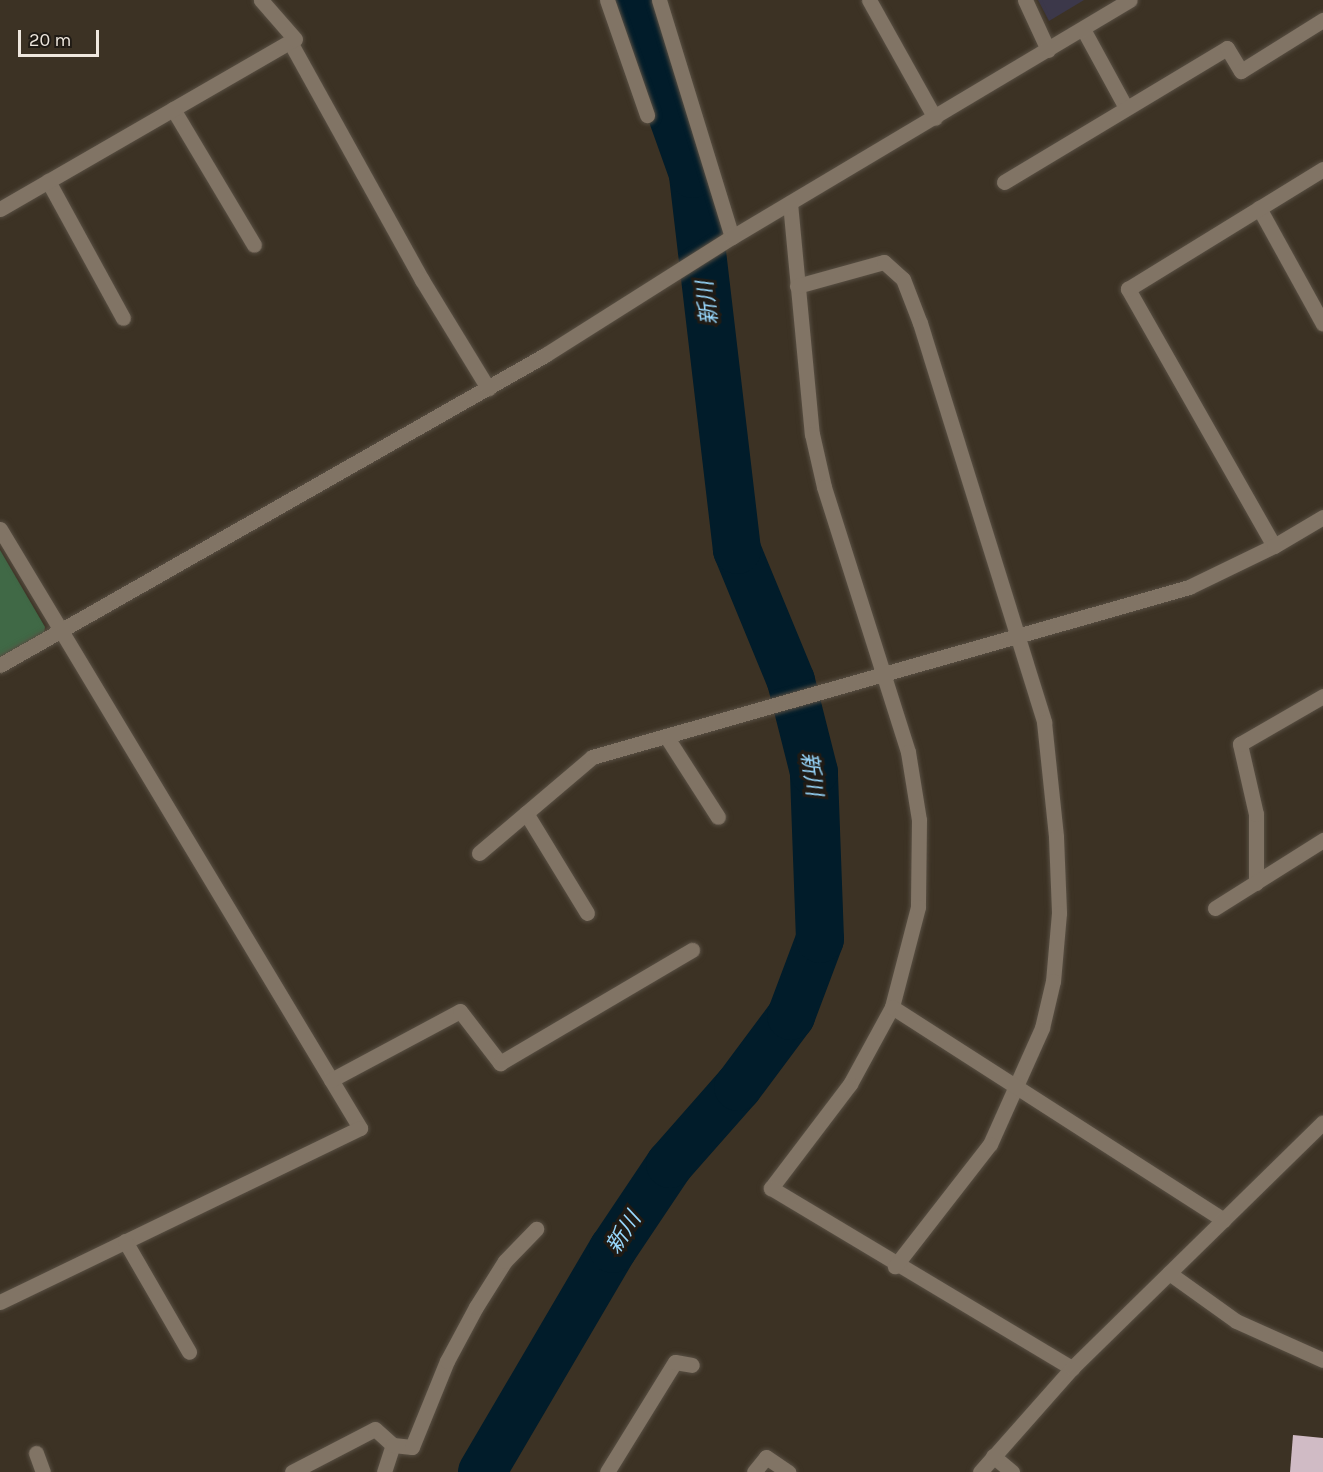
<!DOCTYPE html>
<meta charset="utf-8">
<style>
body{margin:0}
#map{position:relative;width:1323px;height:1472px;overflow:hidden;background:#3c3224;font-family:Karla,"Noto Sans JP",sans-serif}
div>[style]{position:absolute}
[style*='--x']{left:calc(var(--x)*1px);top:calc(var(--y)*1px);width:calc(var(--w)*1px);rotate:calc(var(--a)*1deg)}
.education>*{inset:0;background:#3c384a}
.green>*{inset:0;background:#406946}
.river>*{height:48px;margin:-24px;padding:0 24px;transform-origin:24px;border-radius:24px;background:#011c2a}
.building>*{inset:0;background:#d0bbc5}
.roads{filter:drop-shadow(0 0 2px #584f43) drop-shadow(0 0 2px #584f43)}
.minor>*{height:15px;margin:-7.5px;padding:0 7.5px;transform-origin:7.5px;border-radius:7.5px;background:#817465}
span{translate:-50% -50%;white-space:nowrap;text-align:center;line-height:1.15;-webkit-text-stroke:6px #1f1a14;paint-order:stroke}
.water-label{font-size:22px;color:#98d7fc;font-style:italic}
.scale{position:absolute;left:18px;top:30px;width:81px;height:27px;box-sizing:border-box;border:3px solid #efe8df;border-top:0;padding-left:8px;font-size:18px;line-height:21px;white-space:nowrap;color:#efe8df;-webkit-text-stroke:4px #1f1a14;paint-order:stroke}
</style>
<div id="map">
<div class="education">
<i style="clip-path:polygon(1038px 0,1084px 0,1049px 21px)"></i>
</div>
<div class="green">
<i style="clip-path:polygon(0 550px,45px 627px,44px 633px,0 657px)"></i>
</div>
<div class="river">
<i style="--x:482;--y:1472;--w:259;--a:-59.6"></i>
<i style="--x:613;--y:1249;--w:102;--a:-56.2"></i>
<i style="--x:670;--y:1164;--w:103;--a:-48.6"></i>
<i style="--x:738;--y:1087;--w:89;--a:-53.3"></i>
<i style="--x:791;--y:1016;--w:82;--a:-69.4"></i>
<i style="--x:820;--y:939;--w:167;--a:-92.1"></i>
<i style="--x:814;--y:772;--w:94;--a:-104.2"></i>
<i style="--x:791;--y:681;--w:142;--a:-112.4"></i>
<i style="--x:737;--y:550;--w:379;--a:-96.7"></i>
<i style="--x:693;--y:174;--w:185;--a:-109.6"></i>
</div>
<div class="building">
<i style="clip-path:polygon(1293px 1435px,1323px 1438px,1323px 1472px,1290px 1472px)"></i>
</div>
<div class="roads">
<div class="minor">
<i style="--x:607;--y:0;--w:122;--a:70.8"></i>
<i style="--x:659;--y:0;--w:248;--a:72.9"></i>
<i style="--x:869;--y:0;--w:135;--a:60.8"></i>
<i style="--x:1025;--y:0;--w:55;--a:65.3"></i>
<i style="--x:1083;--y:29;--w:90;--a:61.4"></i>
<i style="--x:290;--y:42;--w:272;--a:61"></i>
<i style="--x:422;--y:280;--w:127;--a:58.6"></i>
<i style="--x:173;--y:109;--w:158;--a:59.2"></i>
<i style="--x:48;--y:181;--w:156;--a:61.3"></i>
<i style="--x:1004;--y:182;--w:260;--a:-31"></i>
<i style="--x:1227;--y:48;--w:27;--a:59"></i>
<i style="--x:1241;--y:71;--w:97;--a:-31.9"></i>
<i style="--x:790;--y:203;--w:232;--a:84.6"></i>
<i style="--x:812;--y:434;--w:54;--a:77.2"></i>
<i style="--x:824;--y:487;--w:278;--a:72.4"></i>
<i style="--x:908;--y:752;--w:69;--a:80.8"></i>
<i style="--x:919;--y:820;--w:87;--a:90.7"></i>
<i style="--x:918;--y:907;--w:103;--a:104.6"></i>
<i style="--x:892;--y:1007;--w:88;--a:118.6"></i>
<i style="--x:850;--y:1084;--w:131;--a:127.2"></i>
<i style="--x:771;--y:1188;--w:351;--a:30.9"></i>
<i style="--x:1259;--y:208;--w:132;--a:61.1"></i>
<i style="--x:0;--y:209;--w:340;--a:-30"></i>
<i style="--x:295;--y:39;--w:52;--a:-131.1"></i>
<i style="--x:797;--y:286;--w:90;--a:-15.4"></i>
<i style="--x:884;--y:262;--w:25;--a:42"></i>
<i style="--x:903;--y:279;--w:47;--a:68.9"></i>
<i style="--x:920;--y:323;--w:418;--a:72.7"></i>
<i style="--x:1044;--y:722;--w:116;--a:84"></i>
<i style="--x:1056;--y:837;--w:76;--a:87.7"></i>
<i style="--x:1059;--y:913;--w:68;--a:95"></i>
<i style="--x:1053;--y:981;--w:48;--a:103.2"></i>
<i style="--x:1042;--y:1028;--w:127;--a:114.1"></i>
<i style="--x:990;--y:1144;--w:155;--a:127.9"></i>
<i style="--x:0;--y:529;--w:699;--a:58.99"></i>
<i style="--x:360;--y:1128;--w:400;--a:154.2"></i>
<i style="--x:1274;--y:546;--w:296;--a:-119.6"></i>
<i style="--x:1128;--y:289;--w:229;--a:-31.6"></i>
<i style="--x:0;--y:665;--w:627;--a:-29.63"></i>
<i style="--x:545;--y:355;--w:221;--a:-32.3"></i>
<i style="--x:732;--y:237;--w:463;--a:-30.8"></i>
<i style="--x:666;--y:736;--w:96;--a:57.3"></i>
<i style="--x:526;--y:813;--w:117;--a:58.6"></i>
<i style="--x:479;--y:853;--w:148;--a:-40.3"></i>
<i style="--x:592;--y:757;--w:621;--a:-15.89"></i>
<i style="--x:1189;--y:587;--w:94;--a:-25.8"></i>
<i style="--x:1274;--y:546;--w:57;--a:-30.6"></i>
<i style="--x:1256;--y:883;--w:69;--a:-90"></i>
<i style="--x:1256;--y:814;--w:72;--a:-102.9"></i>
<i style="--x:1240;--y:744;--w:96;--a:-30"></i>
<i style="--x:1215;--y:908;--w:128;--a:-32.2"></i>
<i style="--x:892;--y:1007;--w:394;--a:32.7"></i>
<i style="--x:331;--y:1080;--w:146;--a:-28.1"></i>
<i style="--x:460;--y:1011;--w:66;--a:52.4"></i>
<i style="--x:500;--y:1063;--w:223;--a:-30.5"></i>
<i style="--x:125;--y:1241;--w:128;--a:60"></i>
<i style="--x:1169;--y:1273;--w:82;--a:35.6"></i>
<i style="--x:1236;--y:1321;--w:95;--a:24.1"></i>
<i style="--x:36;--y:1453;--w:20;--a:70"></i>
<i style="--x:993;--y:1456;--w:25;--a:40"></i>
<i style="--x:292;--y:1472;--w:93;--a:-27.4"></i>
<i style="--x:375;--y:1429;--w:24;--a:42"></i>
<i style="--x:384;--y:1472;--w:28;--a:-72"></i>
<i style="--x:393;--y:1445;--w:19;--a:6"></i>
<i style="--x:412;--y:1447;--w:93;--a:-67.9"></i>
<i style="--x:447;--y:1361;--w:61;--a:-61.8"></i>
<i style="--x:476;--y:1307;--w:54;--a:-57.8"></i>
<i style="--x:505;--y:1261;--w:45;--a:-45.9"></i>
<i style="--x:607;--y:1472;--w:129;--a:-58.3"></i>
<i style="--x:675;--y:1362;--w:17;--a:10"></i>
<i style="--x:754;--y:1472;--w:19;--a:-51"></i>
<i style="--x:766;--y:1457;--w:27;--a:34"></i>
<i style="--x:980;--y:1472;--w:139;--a:-48.5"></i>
<i style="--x:1072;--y:1368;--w:351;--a:-44.4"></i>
</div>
</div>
<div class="water-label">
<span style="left:708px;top:303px;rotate:-97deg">新川</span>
<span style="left:811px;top:774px;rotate:82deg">新川</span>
<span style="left:624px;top:1233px;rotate:-57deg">新川</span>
</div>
<div class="scale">20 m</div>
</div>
